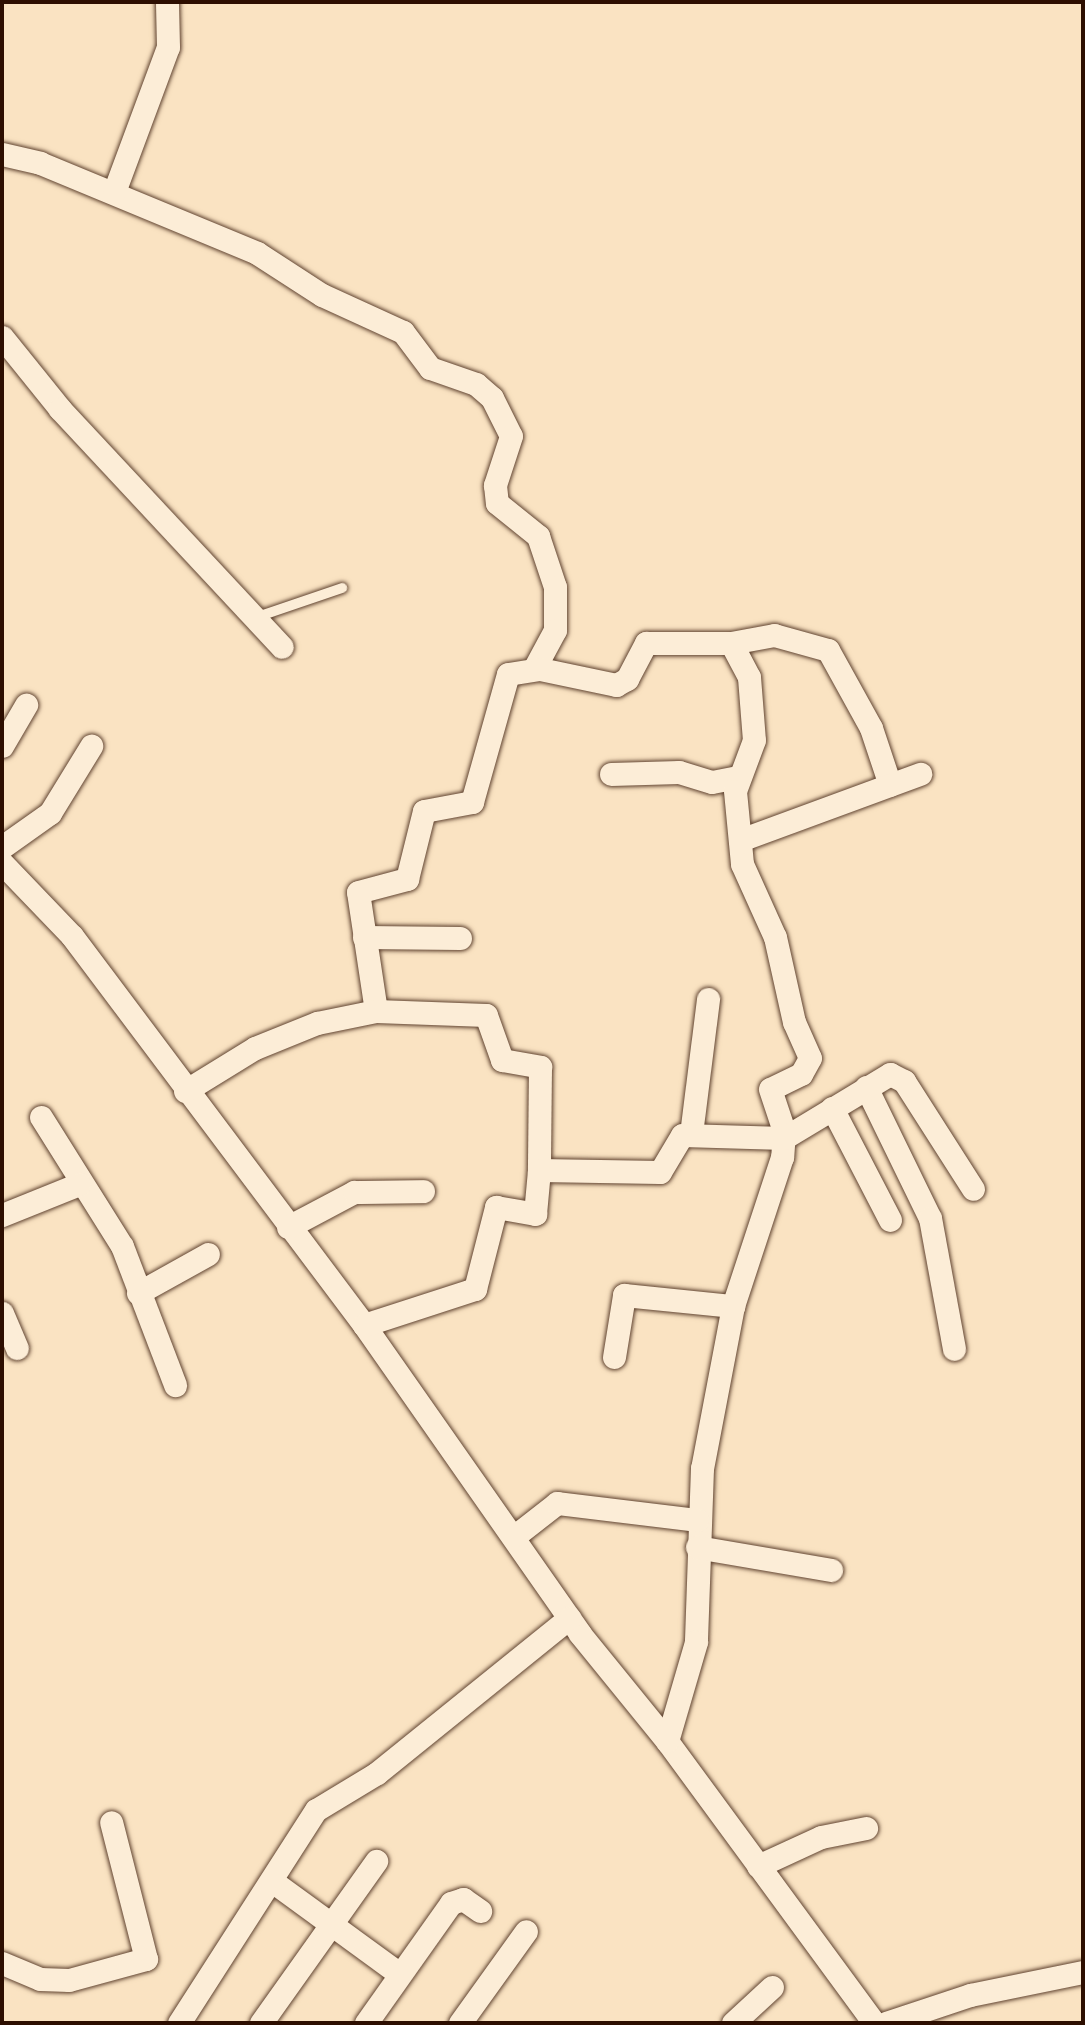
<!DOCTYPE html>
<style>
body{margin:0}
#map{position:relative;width:1085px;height:2025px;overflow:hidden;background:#fae3c2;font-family:"Sorts Mill Goudy",serif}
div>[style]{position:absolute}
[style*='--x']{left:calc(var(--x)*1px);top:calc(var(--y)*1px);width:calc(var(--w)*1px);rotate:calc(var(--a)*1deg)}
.roads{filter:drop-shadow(0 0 2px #604330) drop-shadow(0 0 2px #604330)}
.lane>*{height:10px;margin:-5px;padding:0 5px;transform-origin:5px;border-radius:5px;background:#fcedd7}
.street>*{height:23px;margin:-11.5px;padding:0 11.5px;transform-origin:11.5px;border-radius:11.5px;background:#fcedd7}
span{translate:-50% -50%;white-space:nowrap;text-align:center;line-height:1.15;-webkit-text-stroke:6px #fcedd7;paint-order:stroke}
.frame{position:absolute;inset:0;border:4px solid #2d0e00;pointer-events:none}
</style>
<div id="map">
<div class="roads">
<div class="lane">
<i style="--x:257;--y:617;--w:90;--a:-18.8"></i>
</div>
<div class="street">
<i style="--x:2;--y:154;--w:39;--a:13"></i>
<i style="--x:40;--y:163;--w:235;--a:22.5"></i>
<i style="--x:257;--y:253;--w:77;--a:32.9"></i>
<i style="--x:322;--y:295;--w:89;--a:24.6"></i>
<i style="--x:403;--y:332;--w:45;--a:53.1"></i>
<i style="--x:430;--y:368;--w:49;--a:19.2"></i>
<i style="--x:476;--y:384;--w:21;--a:41"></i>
<i style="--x:492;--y:398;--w:42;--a:63.4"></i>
<i style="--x:511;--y:436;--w:52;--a:108.1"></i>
<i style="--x:495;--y:485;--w:18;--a:84"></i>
<i style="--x:497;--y:503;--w:53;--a:38.8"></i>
<i style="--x:538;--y:536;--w:54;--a:71.6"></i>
<i style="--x:555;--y:587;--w:43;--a:90"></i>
<i style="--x:555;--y:630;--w:44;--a:118.3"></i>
<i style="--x:114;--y:192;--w:155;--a:-69.6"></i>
<i style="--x:168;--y:47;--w:45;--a:-91.3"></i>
<i style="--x:2;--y:337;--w:92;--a:51.1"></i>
<i style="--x:60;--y:409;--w:325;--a:47"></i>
<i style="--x:731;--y:643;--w:44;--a:-10.5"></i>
<i style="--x:774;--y:635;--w:56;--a:15.5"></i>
<i style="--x:828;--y:650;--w:89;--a:61.1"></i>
<i style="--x:871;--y:728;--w:60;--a:71.6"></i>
<i style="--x:2;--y:746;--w:48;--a:-59.7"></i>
<i style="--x:611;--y:774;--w:68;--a:-1.7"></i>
<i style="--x:679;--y:772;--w:34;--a:17"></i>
<i style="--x:712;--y:782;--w:26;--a:-11"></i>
<i style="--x:743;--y:839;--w:189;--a:-20.2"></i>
<i style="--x:2;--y:847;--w:59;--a:-35.3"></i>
<i style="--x:50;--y:813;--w:79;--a:-58.5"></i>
<i style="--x:2;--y:863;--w:101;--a:46.2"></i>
<i style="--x:72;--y:936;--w:486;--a:53.1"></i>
<i style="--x:364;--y:1325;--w:377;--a:55"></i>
<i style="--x:580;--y:1634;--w:138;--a:50.9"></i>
<i style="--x:667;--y:1741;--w:350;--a:53.7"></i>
<i style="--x:364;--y:937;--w:96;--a:0.6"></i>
<i style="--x:376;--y:1011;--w:120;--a:-98.6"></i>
<i style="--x:358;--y:892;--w:51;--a:-14.9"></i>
<i style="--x:407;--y:879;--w:70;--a:-76"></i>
<i style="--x:424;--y:811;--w:49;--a:-10.6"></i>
<i style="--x:472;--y:802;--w:133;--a:-74.3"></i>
<i style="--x:508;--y:674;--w:32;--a:-9"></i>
<i style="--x:540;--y:669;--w:78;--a:11.9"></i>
<i style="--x:616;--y:685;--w:13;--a:-29"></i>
<i style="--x:627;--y:679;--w:41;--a:-62.2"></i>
<i style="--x:646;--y:643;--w:85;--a:0"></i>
<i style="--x:731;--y:643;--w:38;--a:62"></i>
<i style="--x:749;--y:677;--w:63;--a:85.5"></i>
<i style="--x:754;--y:740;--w:54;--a:110.4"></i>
<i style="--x:735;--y:791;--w:73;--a:84.5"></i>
<i style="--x:742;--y:864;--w:80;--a:65.7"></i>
<i style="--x:775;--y:937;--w:87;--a:77.4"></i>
<i style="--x:794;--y:1022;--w:39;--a:66"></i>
<i style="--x:810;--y:1058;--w:18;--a:119"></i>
<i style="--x:801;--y:1074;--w:34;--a:154"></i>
<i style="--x:770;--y:1089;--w:44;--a:71.6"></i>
<i style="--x:784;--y:1131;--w:26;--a:94"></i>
<i style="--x:782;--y:1157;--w:157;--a:108.2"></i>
<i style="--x:733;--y:1306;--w:165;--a:100.8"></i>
<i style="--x:702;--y:1468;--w:174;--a:92"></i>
<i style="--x:696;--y:1642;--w:103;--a:106.3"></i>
<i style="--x:866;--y:1087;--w:146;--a:64"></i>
<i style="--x:930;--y:1218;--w:133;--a:79.6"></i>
<i style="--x:185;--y:1091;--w:82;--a:-31.6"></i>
<i style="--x:255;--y:1048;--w:67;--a:-22"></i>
<i style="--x:317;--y:1023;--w:60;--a:-11.5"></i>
<i style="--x:376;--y:1011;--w:110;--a:2.1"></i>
<i style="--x:486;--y:1015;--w:48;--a:70.4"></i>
<i style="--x:502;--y:1060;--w:39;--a:10"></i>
<i style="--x:540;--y:1067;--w:103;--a:90.6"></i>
<i style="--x:832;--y:1108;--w:126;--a:62.6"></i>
<i style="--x:41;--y:1117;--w:152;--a:57.9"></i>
<i style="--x:122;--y:1246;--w:149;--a:69.1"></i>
<i style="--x:691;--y:1134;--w:136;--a:-82.8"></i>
<i style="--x:2;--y:1215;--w:83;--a:-21.9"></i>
<i style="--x:288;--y:1227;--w:75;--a:-27.9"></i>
<i style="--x:354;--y:1192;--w:69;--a:-0.8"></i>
<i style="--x:138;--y:1293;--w:80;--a:-29.1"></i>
<i style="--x:2;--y:1313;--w:38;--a:67"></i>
<i style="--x:364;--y:1325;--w:117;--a:-18"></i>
<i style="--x:475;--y:1289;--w:85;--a:-75.6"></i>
<i style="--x:496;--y:1207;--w:40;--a:10"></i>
<i style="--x:535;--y:1214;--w:44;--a:-84.8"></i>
<i style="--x:539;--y:1170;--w:121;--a:0.9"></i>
<i style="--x:660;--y:1172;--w:43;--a:-59.3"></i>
<i style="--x:682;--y:1135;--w:102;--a:1.7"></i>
<i style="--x:784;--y:1138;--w:124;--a:-31.1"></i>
<i style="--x:890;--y:1074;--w:16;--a:27"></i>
<i style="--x:904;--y:1081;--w:128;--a:57.4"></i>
<i style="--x:614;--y:1357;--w:63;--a:-80.8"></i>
<i style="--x:624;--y:1295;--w:110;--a:5.8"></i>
<i style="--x:516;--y:1535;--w:52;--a:-38"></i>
<i style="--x:557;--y:1503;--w:141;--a:6.9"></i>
<i style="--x:697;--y:1547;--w:136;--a:9.7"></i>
<i style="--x:758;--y:1866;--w:69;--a:-24.7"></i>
<i style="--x:821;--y:1837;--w:46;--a:-11.3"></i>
<i style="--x:272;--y:1881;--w:155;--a:36.1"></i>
<i style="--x:2;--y:1963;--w:41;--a:22.8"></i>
<i style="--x:40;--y:1979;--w:29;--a:2"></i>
<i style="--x:69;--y:1980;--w:80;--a:-15.3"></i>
<i style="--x:146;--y:1959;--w:141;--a:-104.3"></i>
<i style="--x:179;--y:2023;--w:253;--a:-57.3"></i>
<i style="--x:316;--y:1810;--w:71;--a:-31.2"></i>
<i style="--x:377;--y:1773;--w:247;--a:-38.9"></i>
<i style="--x:261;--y:2023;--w:199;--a:-54.6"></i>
<i style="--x:366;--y:2023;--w:147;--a:-54.7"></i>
<i style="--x:451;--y:1903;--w:13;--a:-18"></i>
<i style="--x:463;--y:1899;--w:21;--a:35"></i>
<i style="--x:460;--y:2023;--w:113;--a:-54.3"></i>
<i style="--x:733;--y:2023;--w:53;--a:-42.7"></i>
<i style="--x:886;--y:2023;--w:89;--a:-18.4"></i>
<i style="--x:970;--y:1995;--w:115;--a:-11.5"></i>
</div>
</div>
<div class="frame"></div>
</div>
